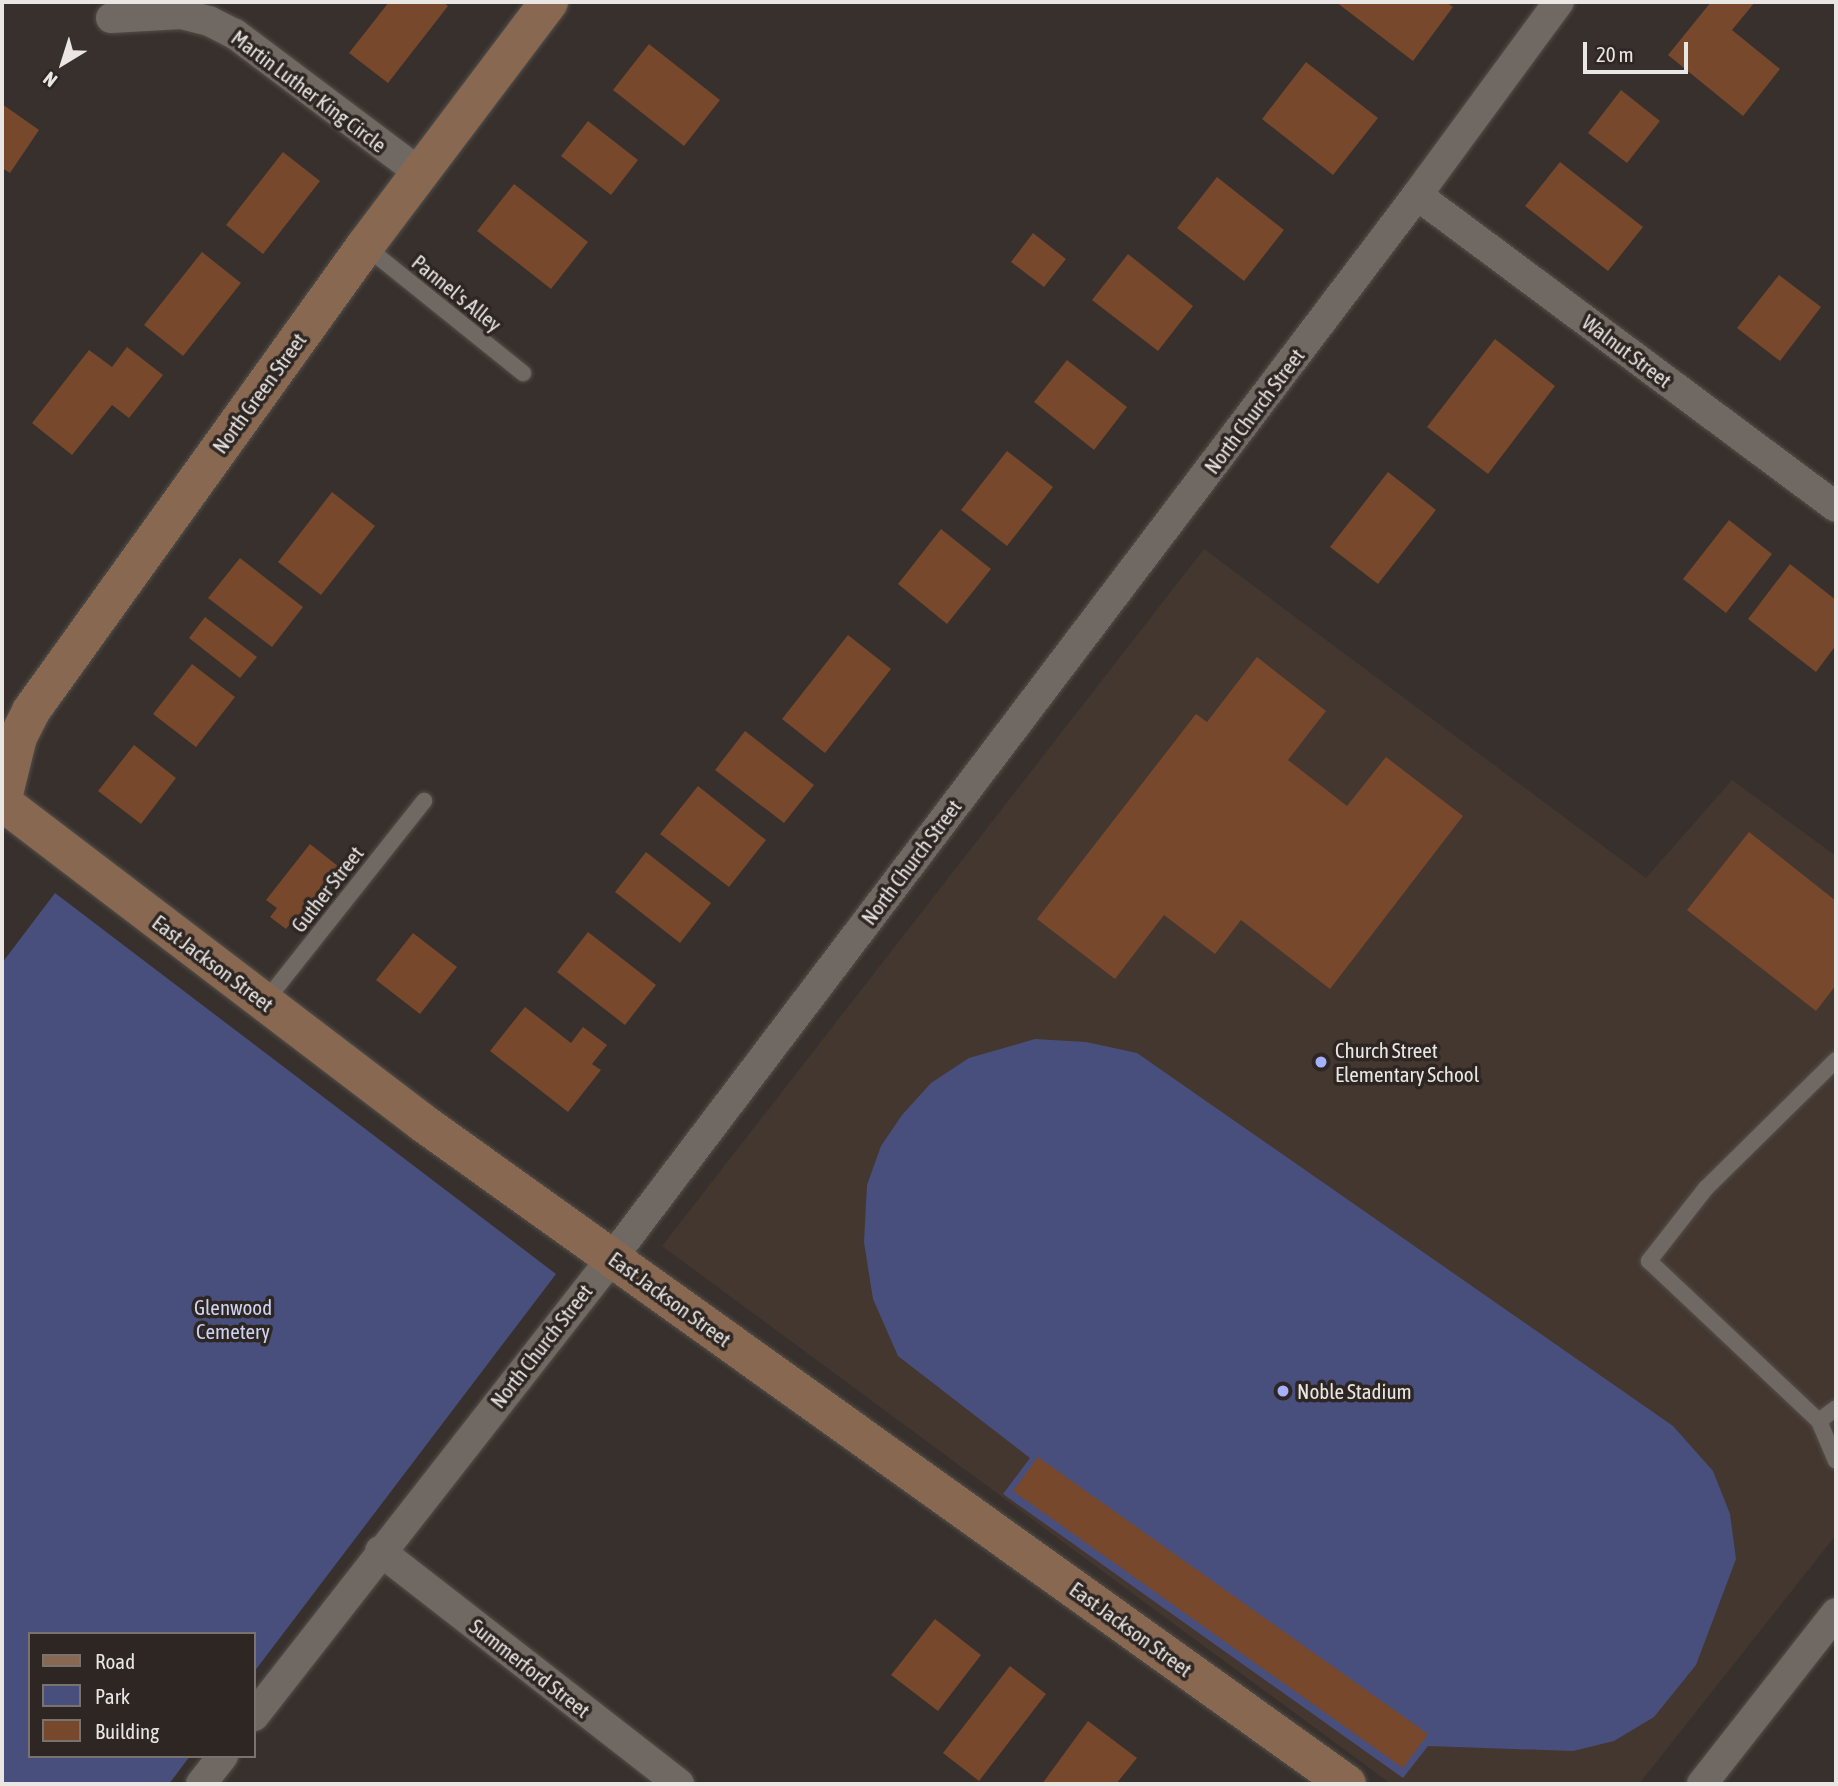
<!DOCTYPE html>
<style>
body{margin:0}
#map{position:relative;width:1838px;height:1786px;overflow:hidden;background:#37302c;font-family:"Asap Condensed",sans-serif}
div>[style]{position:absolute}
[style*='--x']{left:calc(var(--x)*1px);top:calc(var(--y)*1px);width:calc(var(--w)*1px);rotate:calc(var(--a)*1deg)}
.built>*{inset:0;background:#443730}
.green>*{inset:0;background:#484f7c}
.building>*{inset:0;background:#77482b}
.roads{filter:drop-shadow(0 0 2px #534e4a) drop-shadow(0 0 2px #534e4a)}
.lane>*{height:16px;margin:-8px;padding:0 8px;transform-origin:8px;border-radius:8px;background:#706863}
.street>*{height:30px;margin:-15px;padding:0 15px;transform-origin:15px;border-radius:15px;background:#706863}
.secondary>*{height:38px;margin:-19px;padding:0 19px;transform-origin:19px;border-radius:19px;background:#896851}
.dots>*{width:19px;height:19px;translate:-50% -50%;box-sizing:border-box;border:4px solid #2d2622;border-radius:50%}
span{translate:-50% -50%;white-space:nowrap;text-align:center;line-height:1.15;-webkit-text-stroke:7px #2d2622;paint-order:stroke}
.street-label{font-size:21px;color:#eae6e3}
.poi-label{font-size:21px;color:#eae6e3}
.left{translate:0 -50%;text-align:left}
.park-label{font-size:21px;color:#ced4f3}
.frame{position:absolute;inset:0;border:4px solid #eae6e3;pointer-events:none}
.legend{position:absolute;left:28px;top:1632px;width:228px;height:126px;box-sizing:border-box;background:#2d2622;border:2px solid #79736f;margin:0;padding:9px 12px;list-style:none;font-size:21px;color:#eae6e3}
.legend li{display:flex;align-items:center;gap:14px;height:35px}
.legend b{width:35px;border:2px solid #79736f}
.north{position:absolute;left:28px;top:28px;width:70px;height:70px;-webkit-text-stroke:5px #2d2622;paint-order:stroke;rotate:218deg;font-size:19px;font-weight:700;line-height:28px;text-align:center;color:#eae6e3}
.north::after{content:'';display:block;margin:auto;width:24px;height:32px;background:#eae6e3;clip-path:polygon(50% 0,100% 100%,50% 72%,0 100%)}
.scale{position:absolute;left:1583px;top:42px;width:105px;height:32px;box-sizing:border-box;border:4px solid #eae6e3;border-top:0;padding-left:9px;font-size:21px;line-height:24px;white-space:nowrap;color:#eae6e3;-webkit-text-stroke:5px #2d2622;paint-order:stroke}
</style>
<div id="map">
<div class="built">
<i style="clip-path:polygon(1204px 549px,1646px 878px,1732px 780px,1836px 856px,1836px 1535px,1639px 1784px,1391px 1784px,662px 1246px)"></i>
</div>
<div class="green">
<i style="clip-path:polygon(55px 893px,556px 1274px,254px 1672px,254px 1634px,30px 1634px,30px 1756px,190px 1756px,169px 1784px,2px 1784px,2px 963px)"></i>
<i style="clip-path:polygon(1035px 1039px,1086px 1042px,1137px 1053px,1673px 1426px,1713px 1471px,1730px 1514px,1736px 1559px,1696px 1665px,1654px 1717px,1614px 1741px,1573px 1751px,1428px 1746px,1403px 1778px,1003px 1494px,1030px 1458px,898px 1356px,873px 1299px,864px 1242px,867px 1185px,881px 1146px,902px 1115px,931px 1083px,969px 1058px)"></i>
</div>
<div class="building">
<i style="clip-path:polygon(389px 2px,443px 2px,448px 6px,388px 83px,349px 53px)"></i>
<i style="clip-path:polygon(1336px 2px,1446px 2px,1453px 7px,1413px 61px)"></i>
<i style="clip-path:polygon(1711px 2px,1755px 2px,1732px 30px,1780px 69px,1743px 116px,1668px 55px)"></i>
<i style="clip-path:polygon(649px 44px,720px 100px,684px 146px,613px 90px)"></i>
<i style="clip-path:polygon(1306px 62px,1378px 118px,1333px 175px,1262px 119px)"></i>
<i style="clip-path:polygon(1621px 90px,1660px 121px,1627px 163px,1588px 133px)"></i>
<i style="clip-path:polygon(2px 104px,39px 130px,10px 173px,2px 168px)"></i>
<i style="clip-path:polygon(588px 121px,638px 160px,611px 195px,561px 156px)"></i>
<i style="clip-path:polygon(283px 152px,320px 181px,263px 254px,226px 225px)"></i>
<i style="clip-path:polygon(1560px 162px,1643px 227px,1608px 271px,1525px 206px)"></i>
<i style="clip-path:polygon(1217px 177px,1284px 230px,1244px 281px,1177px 228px)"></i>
<i style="clip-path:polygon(514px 184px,588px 242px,551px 289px,477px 231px)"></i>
<i style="clip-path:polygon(1033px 233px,1066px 259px,1044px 287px,1011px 262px)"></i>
<i style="clip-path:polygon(202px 252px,241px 283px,183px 356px,144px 325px)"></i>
<i style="clip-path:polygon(1128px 254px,1193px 306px,1158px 351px,1092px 300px)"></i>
<i style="clip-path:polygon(1779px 275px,1821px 307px,1780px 361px,1737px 328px)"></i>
<i style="clip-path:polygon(1495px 339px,1555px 386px,1488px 474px,1427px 427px)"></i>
<i style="clip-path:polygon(127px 347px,163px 375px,129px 418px,112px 405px,72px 455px,32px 423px,89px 350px,112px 367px)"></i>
<i style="clip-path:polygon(1067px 360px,1127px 407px,1094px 450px,1034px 402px)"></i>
<i style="clip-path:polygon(1007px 451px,1053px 487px,1007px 546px,961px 510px)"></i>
<i style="clip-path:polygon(1388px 472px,1436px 510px,1378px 584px,1330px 547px)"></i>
<i style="clip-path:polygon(332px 492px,375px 526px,321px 595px,278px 562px)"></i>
<i style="clip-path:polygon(1729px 520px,1772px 554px,1726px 613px,1683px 579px)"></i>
<i style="clip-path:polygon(941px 529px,991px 569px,947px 624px,898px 584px)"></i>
<i style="clip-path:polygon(240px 558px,303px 607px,272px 647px,208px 598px)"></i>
<i style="clip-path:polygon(1790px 564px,1836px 600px,1836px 645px,1816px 672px,1748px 619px)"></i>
<i style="clip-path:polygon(205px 617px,257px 657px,240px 678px,189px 638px)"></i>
<i style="clip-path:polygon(848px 635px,891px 669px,825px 753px,782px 719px)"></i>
<i style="clip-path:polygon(1257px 657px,1326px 711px,1288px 760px,1347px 806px,1386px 757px,1463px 816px,1330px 989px,1241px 920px,1215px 954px,1164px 915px,1115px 979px,1037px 919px,1196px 714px,1207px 722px)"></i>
<i style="clip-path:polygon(192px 664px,235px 697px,196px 747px,153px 714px)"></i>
<i style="clip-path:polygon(745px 731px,814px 785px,784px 823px,715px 770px)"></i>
<i style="clip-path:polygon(134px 745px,176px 778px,141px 824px,98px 791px)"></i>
<i style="clip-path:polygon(698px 786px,766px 840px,729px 887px,660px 834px)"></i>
<i style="clip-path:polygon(1749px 832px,1836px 901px,1836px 985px,1816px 1011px,1687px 910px)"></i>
<i style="clip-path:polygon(310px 844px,348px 874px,304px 929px,293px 920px,286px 929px,270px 917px,277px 908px,266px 900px)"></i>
<i style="clip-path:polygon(646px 852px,711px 903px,680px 943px,615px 892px)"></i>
<i style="clip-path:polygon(588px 932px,656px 985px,625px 1025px,557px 972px)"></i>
<i style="clip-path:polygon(413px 933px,457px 967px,420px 1014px,376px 980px)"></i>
<i style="clip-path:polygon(525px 1007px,571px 1043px,583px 1027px,607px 1045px,592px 1064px,601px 1070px,568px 1112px,490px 1051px)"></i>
<i style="clip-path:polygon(1038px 1457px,1428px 1734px,1403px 1768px,1013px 1491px)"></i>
<i style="clip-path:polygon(935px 1619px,981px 1655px,938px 1711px,891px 1675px)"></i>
<i style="clip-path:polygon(1010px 1666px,1046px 1694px,979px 1781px,943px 1753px)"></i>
<i style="clip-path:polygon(1088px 1721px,1137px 1758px,1116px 1784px,1042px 1784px)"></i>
</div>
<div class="roads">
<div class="lane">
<i style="--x:365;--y:246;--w:203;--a:38.8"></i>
<i style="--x:264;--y:1003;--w:258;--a:-51.6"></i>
<i style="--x:1836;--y:1060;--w:182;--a:135.4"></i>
<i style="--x:1706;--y:1188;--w:93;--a:128"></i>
<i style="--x:1649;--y:1261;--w:233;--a:43.3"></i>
<i style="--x:1819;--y:1421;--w:43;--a:67"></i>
<i style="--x:1819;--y:1421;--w:21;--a:-37"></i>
</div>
<div class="street">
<i style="--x:111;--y:18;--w:70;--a:-3.3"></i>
<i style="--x:181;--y:14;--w:29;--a:14"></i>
<i style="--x:209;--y:21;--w:29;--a:27"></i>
<i style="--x:235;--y:34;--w:231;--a:36.9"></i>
<i style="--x:1417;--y:195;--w:522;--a:36.67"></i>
<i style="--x:380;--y:1551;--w:379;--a:37.9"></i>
<i style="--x:254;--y:1716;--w:581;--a:-51.99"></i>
<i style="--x:612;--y:1258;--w:1333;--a:-52.86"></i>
<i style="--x:1417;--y:195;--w:240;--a:-53.7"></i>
<i style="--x:201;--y:1784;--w:36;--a:-52"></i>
<i style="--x:1702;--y:1784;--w:217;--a:-51.9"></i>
</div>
<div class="secondary">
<i style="--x:2;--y:802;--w:529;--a:37.32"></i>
<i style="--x:423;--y:1123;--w:1136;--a:35.58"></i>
<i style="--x:2;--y:802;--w:67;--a:-76.2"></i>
<i style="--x:18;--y:737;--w:29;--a:-63"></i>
<i style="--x:31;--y:711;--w:573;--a:-54.31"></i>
<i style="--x:365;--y:246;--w:306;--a:-53"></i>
</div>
</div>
<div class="dots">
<i style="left:1321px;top:1062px;background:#a5b1fc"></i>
<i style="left:1283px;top:1391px;background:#a5b1fc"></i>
</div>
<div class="street-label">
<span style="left:309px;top:91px;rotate:37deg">Martin Luther King Circle</span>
<span style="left:457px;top:293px;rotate:39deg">Pannel's Alley</span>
<span style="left:1627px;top:351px;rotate:37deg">Walnut Street</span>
<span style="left:259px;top:393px;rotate:-54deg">North Green Street</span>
<span style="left:1254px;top:411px;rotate:-53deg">North Church Street</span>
<span style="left:911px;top:862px;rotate:-53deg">North Church Street</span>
<span style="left:327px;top:889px;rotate:-52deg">Guther Street</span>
<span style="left:213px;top:963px;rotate:37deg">East Jackson Street</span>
<span style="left:670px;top:1299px;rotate:36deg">East Jackson Street</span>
<span style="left:541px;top:1346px;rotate:-52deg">North Church Street</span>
<span style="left:1131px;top:1629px;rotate:36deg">East Jackson Street</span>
<span style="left:530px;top:1668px;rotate:38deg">Summerford Street</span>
</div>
<div class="poi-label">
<span class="left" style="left:1335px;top:1062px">Church Street<br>Elementary School</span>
<span class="left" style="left:1297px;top:1391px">Noble Stadium</span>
</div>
<div class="park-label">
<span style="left:233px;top:1319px">Glenwood<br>Cemetery</span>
</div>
<div class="frame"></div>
<ul class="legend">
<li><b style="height:9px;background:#896851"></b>Road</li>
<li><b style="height:19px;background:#484f7c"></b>Park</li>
<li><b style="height:19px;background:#77482b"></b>Building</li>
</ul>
<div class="north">N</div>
<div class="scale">20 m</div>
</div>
